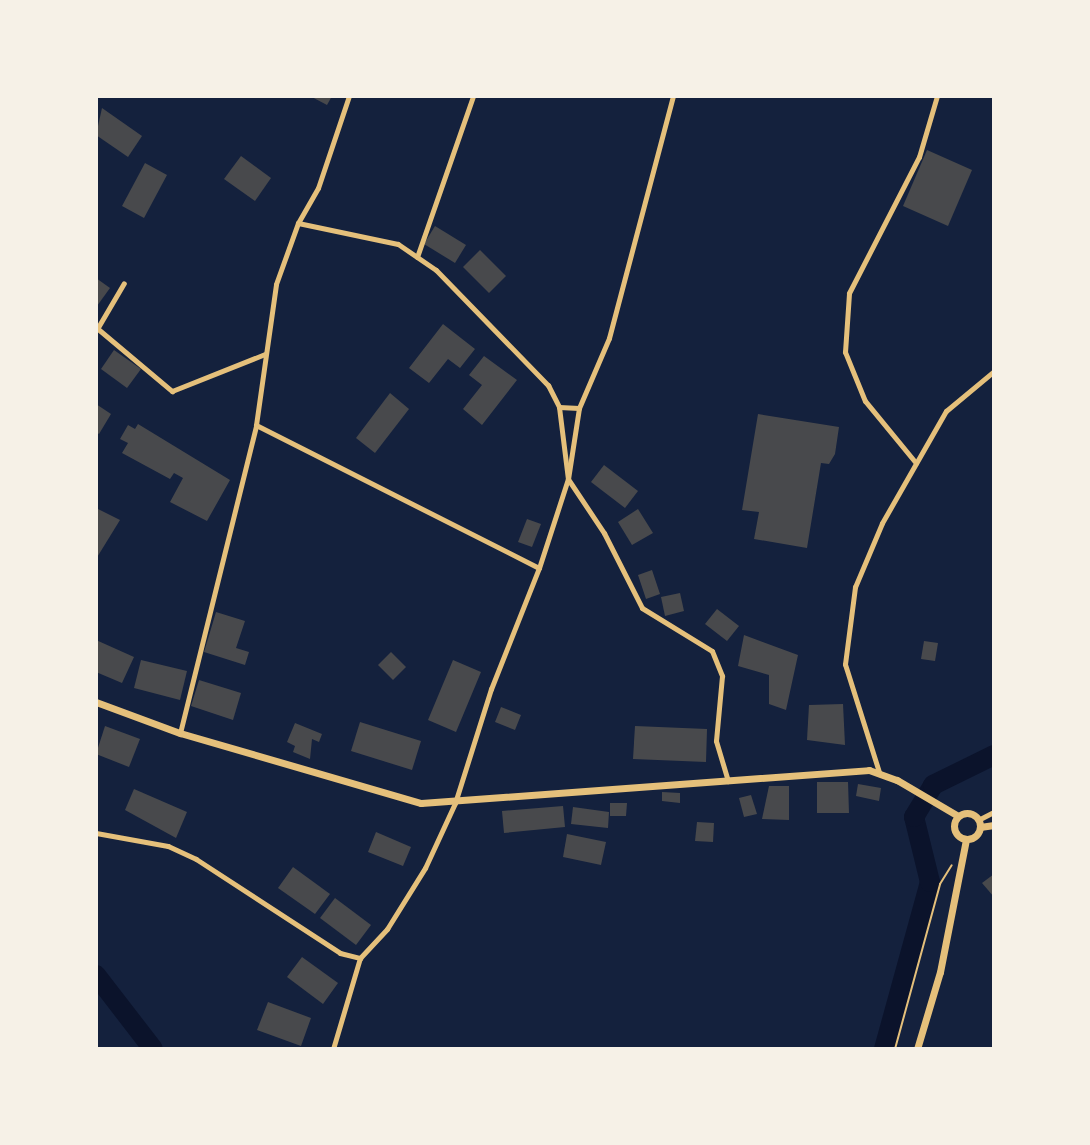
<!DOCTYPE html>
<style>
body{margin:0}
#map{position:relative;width:1090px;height:1145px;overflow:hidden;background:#14213d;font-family:"Fira Sans Condensed",sans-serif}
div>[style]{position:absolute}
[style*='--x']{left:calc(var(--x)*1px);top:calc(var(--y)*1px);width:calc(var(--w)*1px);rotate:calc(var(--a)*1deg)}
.river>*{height:20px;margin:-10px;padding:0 10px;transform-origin:10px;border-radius:10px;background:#0b132b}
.building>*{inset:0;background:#48494c}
.path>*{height:2px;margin:-1px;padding:0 1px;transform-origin:1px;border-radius:1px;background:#e5c07b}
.minor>*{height:5px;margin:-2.5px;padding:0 2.5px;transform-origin:2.5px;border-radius:2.5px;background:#e5c07b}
.tertiary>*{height:7px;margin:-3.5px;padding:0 3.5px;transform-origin:3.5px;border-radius:3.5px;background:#e5c07b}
.tertiary>.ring{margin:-3.5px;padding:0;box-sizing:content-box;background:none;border:7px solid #e5c07b;border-radius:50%}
span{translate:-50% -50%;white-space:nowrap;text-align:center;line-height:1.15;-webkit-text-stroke:6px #f6f1e7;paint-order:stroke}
.frame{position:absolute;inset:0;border:98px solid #f6f1e7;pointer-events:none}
</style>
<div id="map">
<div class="river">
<i style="--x:96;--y:975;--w:93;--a:52.4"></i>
<i style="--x:884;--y:1049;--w:173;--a:-74.6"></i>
<i style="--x:930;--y:882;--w:67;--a:-103.8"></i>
<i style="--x:914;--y:817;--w:37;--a:-59"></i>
<i style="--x:933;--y:785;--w:68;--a:-26.2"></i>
</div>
<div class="building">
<i style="clip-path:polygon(310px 96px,332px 96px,327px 105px)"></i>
<i style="clip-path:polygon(102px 108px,142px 136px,128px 157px,96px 135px)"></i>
<i style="clip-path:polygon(927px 150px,972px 170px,948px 226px,903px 206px)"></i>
<i style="clip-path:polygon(241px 156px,271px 178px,255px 201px,224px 179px)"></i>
<i style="clip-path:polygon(145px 163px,167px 175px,144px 218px,122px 206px)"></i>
<i style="clip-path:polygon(435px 226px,466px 245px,455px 263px,424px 244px)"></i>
<i style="clip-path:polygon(480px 250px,506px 276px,489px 293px,463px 267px)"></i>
<i style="clip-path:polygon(96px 278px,110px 288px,97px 306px,96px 305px)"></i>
<i style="clip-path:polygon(443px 324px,475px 349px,460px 368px,448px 359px,429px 383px,409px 368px)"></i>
<i style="clip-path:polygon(114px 350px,141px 369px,127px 388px,101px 369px)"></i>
<i style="clip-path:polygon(484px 356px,517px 380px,482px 425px,463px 409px,482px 385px,469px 375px)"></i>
<i style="clip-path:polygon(390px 393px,409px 409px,375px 453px,356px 438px)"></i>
<i style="clip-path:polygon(96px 404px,111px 414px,99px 434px,96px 432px)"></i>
<i style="clip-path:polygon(758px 414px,839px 427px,835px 454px,829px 464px,821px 463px,807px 548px,754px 539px,759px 512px,742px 510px)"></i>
<i style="clip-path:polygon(138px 424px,230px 480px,207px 521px,170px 502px,183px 478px,174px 473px,170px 479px,122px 453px,128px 443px,120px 439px,128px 425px,135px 429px)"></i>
<i style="clip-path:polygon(604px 465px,638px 491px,625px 508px,591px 482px)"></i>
<i style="clip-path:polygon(96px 508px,120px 520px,96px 559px)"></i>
<i style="clip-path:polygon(638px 509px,653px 533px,632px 545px,618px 522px)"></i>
<i style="clip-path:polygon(527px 519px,541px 524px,532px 547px,518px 542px)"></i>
<i style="clip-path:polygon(652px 570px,660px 594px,646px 599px,638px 575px)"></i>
<i style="clip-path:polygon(680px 593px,684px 611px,665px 616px,661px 597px)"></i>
<i style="clip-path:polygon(717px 609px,739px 626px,727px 641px,705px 624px)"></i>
<i style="clip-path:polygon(216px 612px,245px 621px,236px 648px,249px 652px,245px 665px,204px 652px)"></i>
<i style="clip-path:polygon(744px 635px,798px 655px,786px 710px,769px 704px,769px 675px,738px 666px)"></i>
<i style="clip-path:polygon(96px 640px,134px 657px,122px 683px,96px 672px)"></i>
<i style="clip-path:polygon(924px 641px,938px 643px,935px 661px,921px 659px)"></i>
<i style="clip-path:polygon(391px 652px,406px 667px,393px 680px,378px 665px)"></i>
<i style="clip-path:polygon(141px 660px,187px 671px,180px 700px,134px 688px)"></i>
<i style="clip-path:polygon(453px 660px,481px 672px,456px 732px,428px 720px)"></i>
<i style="clip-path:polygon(199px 680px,241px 693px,233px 720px,191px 706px)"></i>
<i style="clip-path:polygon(843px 704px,845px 745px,807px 740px,809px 705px)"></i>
<i style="clip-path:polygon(501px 707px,521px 715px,515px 730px,495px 722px)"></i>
<i style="clip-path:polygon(360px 722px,421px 741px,412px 770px,351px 751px)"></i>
<i style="clip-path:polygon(295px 723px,322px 734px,319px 742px,312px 739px,310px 759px,293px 752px,295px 746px,287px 742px)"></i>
<i style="clip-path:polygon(105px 726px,140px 739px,129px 767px,96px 754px)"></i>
<i style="clip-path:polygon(635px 726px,707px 729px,706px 762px,633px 759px)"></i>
<i style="clip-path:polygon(817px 782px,848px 782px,849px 813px,817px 813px)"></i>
<i style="clip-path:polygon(858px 784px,881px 788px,879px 801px,856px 796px)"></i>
<i style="clip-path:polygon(769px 786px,789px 786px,789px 820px,762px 819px)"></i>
<i style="clip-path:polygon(134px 789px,187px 812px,176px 838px,125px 810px)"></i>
<i style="clip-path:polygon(662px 792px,680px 793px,680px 803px,662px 801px)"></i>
<i style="clip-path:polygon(751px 795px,757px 814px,744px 817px,739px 798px)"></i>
<i style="clip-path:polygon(610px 803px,627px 803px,626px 816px,610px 816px)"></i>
<i style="clip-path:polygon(563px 806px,565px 827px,504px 833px,502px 811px)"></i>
<i style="clip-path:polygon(573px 807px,609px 812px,608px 828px,571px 824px)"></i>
<i style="clip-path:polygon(697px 822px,714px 823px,713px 842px,695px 841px)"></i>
<i style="clip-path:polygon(376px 832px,411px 847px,403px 866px,368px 852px)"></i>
<i style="clip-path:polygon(567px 834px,606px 842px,601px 865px,563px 857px)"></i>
<i style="clip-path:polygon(293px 867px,330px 894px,315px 914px,278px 888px)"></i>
<i style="clip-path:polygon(994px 874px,994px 897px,982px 883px)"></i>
<i style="clip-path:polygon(335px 898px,371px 925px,356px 945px,320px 918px)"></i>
<i style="clip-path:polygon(302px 957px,338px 983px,323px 1004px,287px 977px)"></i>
<i style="clip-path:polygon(268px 1002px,311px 1018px,301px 1046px,257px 1030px)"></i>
</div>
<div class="path">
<i style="--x:895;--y:1049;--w:171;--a:-74.7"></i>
<i style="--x:940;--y:884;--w:22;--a:-58"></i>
</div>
<div class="minor">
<i style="--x:298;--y:223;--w:40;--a:-60.3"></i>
<i style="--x:318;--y:188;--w:97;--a:-71.4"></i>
<i style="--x:417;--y:257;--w:170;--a:-70.8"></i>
<i style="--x:97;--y:329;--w:53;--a:-59.6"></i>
<i style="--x:98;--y:329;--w:97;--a:40"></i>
<i style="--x:172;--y:391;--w:100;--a:-21.7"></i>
<i style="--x:559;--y:407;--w:20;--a:3"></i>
<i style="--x:256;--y:425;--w:317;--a:26.8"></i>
<i style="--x:916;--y:463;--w:80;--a:-129.4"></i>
<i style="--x:865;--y:401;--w:53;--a:-112.2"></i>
<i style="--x:845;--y:352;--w:59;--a:-86.1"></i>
<i style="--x:849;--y:293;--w:153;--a:-62.8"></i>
<i style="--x:919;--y:157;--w:64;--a:-73.6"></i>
<i style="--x:180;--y:733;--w:317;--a:-76.1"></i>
<i style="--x:256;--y:425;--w:142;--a:-81.9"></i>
<i style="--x:276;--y:284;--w:65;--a:-70.2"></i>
<i style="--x:298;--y:223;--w:102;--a:11.9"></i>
<i style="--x:398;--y:244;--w:46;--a:34.4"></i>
<i style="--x:436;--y:270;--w:161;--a:45.8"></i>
<i style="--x:548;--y:385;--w:25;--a:63"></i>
<i style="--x:559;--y:407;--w:73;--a:82.9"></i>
<i style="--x:568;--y:479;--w:65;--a:56.3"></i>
<i style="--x:604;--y:533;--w:84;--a:63.1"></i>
<i style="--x:642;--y:608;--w:82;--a:31.6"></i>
<i style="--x:712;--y:651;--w:27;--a:68"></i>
<i style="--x:722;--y:676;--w:65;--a:95.3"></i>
<i style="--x:716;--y:741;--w:42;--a:73.3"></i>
<i style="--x:879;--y:772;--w:113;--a:-107.5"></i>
<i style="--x:845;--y:664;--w:78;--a:-82.6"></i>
<i style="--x:855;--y:587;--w:69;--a:-67.1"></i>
<i style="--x:882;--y:523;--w:129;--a:-60.3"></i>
<i style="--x:946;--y:411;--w:62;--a:-39.8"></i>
<i style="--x:978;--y:820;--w:18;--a:-27"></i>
<i style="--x:96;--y:833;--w:73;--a:10.2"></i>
<i style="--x:168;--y:846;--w:31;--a:25"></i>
<i style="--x:196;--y:859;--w:172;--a:33.1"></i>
<i style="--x:340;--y:953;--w:21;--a:14"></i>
<i style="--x:360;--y:958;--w:40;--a:-47"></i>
<i style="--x:387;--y:929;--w:72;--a:-58.1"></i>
<i style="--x:425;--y:868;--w:72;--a:-65.2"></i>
<i style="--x:455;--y:803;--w:120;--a:-72.5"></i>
<i style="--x:491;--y:689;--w:130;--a:-68.4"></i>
<i style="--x:539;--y:568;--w:94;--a:-72"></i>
<i style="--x:568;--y:479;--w:72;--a:-81.2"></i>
<i style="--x:579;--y:408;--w:76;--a:-66.8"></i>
<i style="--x:609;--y:338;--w:250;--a:-75.2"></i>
<i style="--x:333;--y:1049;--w:95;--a:-73.5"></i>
</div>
<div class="tertiary">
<i style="--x:96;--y:702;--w:90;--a:20.3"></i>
<i style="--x:180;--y:733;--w:251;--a:16.2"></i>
<i style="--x:421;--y:803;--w:449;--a:-4.2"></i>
<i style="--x:869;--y:770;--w:30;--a:20"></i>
<i style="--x:897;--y:780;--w:71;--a:30.5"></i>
<i class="ring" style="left:954px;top:813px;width:19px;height:19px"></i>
<i style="--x:980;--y:827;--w:14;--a:-8"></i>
<i style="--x:917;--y:1049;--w:80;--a:-73.4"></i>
<i style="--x:940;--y:972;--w:135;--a:-78.9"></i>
</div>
<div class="frame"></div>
</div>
